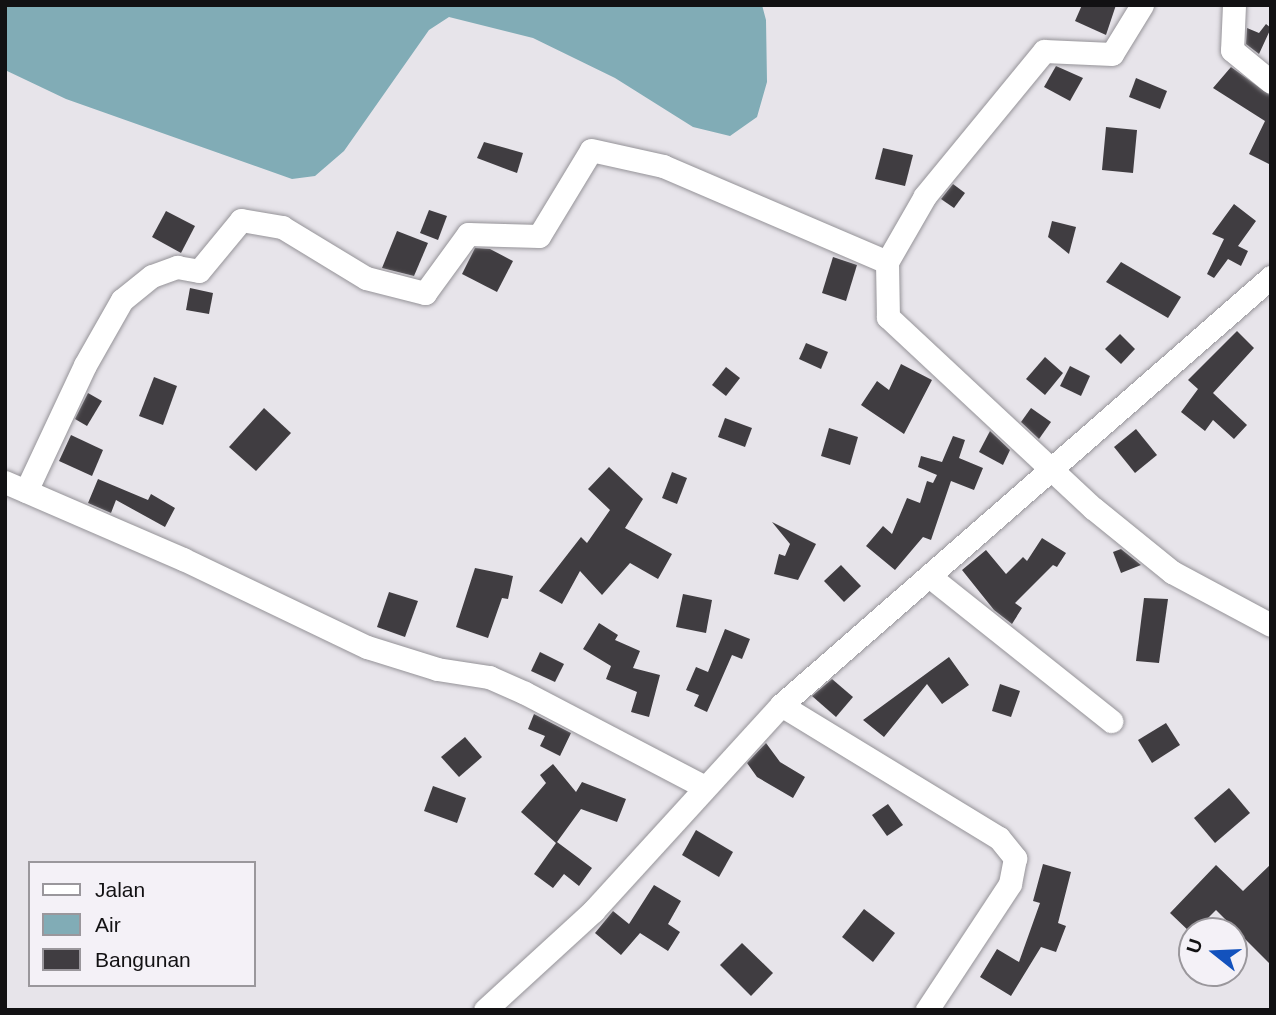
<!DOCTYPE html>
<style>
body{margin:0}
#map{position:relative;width:1276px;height:1015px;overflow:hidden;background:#e7e4ea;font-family:Helvetica,sans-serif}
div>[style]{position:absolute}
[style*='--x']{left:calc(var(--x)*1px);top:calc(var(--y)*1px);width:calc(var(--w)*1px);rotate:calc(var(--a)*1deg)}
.water>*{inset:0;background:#81acb6}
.building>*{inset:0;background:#403d41}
.roads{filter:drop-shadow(0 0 2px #959398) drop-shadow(0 0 2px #959398)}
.minor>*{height:23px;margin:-11.5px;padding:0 11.5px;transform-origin:11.5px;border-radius:11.5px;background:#fff}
span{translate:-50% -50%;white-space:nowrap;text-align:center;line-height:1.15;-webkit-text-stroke:7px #f4f1f7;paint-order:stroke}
.frame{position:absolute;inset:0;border:7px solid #121113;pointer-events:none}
.legend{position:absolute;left:28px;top:861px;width:228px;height:126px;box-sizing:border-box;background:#f4f1f7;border:2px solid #9a979c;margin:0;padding:9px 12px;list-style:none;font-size:21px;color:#121113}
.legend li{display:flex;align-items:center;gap:14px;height:35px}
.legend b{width:35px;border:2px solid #9a979c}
.north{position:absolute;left:1178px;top:917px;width:70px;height:70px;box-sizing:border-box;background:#f4f1f7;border:2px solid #9a979c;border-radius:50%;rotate:288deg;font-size:19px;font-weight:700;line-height:28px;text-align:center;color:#121113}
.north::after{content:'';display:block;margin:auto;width:24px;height:32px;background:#1352bd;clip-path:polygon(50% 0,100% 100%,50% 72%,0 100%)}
</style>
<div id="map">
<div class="water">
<i style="clip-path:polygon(5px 5px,762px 5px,766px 20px,767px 82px,757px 117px,730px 136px,693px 127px,615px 78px,533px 38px,449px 17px,429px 30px,344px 151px,315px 176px,292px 179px,66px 99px,5px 70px)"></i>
</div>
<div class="building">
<i style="clip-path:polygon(1082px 5px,1116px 5px,1106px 35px,1075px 21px)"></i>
<i style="clip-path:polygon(1266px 24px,1271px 28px,1259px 54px,1246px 44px,1247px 28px,1259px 33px)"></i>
<i style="clip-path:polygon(1056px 66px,1083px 78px,1070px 101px,1044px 87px)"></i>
<i style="clip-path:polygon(1231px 67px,1271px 96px,1271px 165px,1249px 154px,1265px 121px,1213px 88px)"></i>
<i style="clip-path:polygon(1136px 78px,1167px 91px,1160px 109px,1129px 97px)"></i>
<i style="clip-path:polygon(1106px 127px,1137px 130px,1133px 173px,1102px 170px)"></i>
<i style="clip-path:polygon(484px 142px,523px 153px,517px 173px,477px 158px)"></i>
<i style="clip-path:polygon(883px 148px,913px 155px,905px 186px,875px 179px)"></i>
<i style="clip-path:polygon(953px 184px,965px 193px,954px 208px,941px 199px)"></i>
<i style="clip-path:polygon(1234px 204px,1256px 221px,1238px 246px,1248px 251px,1241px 266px,1228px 259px,1214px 278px,1207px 274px,1224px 239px,1212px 234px)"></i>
<i style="clip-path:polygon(429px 210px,447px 216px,438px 240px,420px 233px)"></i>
<i style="clip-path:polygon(166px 211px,195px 226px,181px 253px,152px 237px)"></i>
<i style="clip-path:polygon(1052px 221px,1076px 227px,1069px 254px,1048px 237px)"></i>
<i style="clip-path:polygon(397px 231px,428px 243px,414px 276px,382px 268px)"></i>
<i style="clip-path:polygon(475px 248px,490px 249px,513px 261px,497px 292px,462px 274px)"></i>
<i style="clip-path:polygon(833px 257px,857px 265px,846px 301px,822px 293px)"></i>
<i style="clip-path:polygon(1121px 262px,1181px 297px,1168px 318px,1106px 282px)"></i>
<i style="clip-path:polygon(190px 288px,213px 293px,209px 314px,186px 310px)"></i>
<i style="clip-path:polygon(1237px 331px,1254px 348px,1213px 393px,1247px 425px,1234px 439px,1213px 420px,1205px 431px,1181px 412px,1198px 389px,1188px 380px)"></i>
<i style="clip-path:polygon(1120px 334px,1135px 349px,1121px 364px,1105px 349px)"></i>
<i style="clip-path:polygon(806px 343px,828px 352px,821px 369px,799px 359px)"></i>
<i style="clip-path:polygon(1045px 357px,1063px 373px,1045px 395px,1026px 379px)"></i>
<i style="clip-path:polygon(901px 364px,932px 380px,904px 434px,861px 405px,877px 381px,889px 390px)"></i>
<i style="clip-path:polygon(1070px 366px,1090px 376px,1081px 396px,1060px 386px)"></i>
<i style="clip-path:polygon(726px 367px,740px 378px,726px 396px,712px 385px)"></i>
<i style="clip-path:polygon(154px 377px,177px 386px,163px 425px,139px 416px)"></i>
<i style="clip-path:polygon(88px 393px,102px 401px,87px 426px,75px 419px)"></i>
<i style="clip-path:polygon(264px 408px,291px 433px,256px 471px,229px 447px)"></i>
<i style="clip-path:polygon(1031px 408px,1051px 422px,1039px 439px,1021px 422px)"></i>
<i style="clip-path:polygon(725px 418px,752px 428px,745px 447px,718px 437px)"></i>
<i style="clip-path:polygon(829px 428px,858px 437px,850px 465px,821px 456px)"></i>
<i style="clip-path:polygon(1136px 429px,1157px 455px,1135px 473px,1114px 447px)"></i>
<i style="clip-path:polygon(990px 431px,1010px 450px,1003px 465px,979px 452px)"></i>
<i style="clip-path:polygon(71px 435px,103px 450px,92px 476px,59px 461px)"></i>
<i style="clip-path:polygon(953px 436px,965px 440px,959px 458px,983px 468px,974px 490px,951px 481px,931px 540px,923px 537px,895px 570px,866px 546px,883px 526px,892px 534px,907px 498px,920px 503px,927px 481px,933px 483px,937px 475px,918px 467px,921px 456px,942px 462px)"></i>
<i style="clip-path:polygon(609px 467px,643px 499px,625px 528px,672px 554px,658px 579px,630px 563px,602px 595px,580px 571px,562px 604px,539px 591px,581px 537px,587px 543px,610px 510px,588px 489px)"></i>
<i style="clip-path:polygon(672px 472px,687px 478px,677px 504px,662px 498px)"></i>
<i style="clip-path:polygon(98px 479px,148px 500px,151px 494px,175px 508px,165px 527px,116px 500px,111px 513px,88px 503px)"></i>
<i style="clip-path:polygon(772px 522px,816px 544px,798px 580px,774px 574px,779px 554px,785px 556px,790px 544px)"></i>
<i style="clip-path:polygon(1042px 538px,1066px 553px,1057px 567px,1053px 565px,1015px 603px,1022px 608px,1012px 624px,994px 610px,962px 570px,986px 550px,1006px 574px,1023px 557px,1027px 561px)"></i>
<i style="clip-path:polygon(1121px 549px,1141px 565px,1121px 573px,1113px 552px)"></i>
<i style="clip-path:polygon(841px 565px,861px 586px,844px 602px,824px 581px)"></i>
<i style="clip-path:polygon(475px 568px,513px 576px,508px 599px,502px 598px,488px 638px,456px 627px)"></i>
<i style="clip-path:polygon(389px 592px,418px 601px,405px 637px,377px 627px)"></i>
<i style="clip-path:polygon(683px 594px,712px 600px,706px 633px,676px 627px)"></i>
<i style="clip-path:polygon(1144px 598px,1168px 599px,1159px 663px,1136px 661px)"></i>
<i style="clip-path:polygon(599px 623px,618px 635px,615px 640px,640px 651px,633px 668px,660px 675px,649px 717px,631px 712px,637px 692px,606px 679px,611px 666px,583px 649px)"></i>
<i style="clip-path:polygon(725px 629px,750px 639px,742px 659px,732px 655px,707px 712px,694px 706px,699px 695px,686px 690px,696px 667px,708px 672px)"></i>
<i style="clip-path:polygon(540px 652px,564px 664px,555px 682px,531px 671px)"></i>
<i style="clip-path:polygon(949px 657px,969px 685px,942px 704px,927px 684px,884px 737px,863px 720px)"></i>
<i style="clip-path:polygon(832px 679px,853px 697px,836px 717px,812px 696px)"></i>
<i style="clip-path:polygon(1000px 684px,1020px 691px,1011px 717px,992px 711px)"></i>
<i style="clip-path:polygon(534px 714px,571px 733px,560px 756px,540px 746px,545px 736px,528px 729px)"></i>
<i style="clip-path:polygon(1166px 723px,1180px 745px,1152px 763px,1138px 740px)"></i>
<i style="clip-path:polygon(465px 737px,482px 757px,459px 777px,441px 757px)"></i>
<i style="clip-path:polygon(766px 743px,780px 762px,805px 777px,793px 798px,757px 777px,747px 763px)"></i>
<i style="clip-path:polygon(553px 764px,576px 792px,582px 782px,626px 799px,617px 822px,581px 809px,557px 842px,592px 868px,579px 886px,564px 874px,553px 888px,534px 874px,556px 843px,521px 812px,546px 783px,540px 775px)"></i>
<i style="clip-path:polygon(433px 786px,466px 798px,457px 823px,424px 811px)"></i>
<i style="clip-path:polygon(1229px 788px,1250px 813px,1215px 843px,1194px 818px)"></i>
<i style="clip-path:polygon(888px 804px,903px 825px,887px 836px,872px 815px)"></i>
<i style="clip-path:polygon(696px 830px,733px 852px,719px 877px,682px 855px)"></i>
<i style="clip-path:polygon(1043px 864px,1071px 872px,1058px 923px,1066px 926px,1056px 952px,1041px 947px,1011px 996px,980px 977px,997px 949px,1019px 962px,1040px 903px,1033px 901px)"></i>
<i style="clip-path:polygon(1271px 864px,1271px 965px,1216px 910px,1192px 934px,1170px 913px,1216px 865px,1243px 891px)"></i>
<i style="clip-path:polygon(654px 885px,681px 901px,668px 924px,680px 932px,668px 951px,640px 933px,621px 955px,595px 933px,613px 911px,629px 924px)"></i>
<i style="clip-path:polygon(864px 909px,895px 933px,873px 962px,842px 937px)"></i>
<i style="clip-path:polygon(742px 943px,773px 973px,751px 996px,720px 965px)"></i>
</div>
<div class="roads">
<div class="minor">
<i style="--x:1142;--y:5;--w:57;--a:121.5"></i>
<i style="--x:1112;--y:54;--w:68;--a:-177.5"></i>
<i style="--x:1044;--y:51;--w:188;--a:129.4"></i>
<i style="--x:925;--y:196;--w:76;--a:119.9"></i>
<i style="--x:887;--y:262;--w:55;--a:89"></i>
<i style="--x:888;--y:317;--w:280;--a:43"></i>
<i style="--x:1093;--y:508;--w:102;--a:39"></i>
<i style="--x:1172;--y:572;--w:112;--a:28.2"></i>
<i style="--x:1234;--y:5;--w:45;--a:92.5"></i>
<i style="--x:1232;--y:50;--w:50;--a:39.4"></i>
<i style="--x:5;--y:482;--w:194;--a:23.4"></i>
<i style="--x:183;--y:559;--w:204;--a:25.6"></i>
<i style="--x:367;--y:647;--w:73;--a:17.4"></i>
<i style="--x:437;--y:669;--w:53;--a:8.7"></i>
<i style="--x:489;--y:677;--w:39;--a:24"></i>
<i style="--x:525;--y:693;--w:201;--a:27.6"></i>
<i style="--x:26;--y:491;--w:139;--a:-64.9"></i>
<i style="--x:85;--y:365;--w:75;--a:-60.4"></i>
<i style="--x:122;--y:300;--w:38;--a:-39"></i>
<i style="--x:152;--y:276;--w:27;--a:-20"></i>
<i style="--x:177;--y:267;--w:22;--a:10"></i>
<i style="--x:199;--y:271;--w:66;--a:-50.5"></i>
<i style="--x:241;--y:220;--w:42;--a:9.7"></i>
<i style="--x:282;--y:227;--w:98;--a:31.3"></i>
<i style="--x:366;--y:278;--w:61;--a:14.3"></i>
<i style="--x:425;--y:293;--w:73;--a:-53.9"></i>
<i style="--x:468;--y:234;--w:71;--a:1.6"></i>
<i style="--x:539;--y:236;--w:100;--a:-58.8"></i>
<i style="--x:591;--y:150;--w:74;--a:12.5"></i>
<i style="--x:663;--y:166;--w:244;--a:23.2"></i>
<i style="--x:929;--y:576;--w:233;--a:38.5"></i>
<i style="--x:781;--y:705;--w:255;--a:31.4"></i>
<i style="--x:999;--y:838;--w:26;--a:51"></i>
<i style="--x:1015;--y:858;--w:26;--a:101"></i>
<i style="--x:1010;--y:884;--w:151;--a:123.4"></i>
<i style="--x:485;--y:1010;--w:147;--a:-42.5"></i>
<i style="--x:593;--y:911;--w:279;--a:-47.6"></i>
<i style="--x:781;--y:705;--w:651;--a:-41.14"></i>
</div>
</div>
<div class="frame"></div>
<ul class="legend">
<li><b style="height:9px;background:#fff"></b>Jalan</li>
<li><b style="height:19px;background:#81acb6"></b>Air</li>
<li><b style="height:19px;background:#403d41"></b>Bangunan</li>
</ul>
<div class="north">U</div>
</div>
